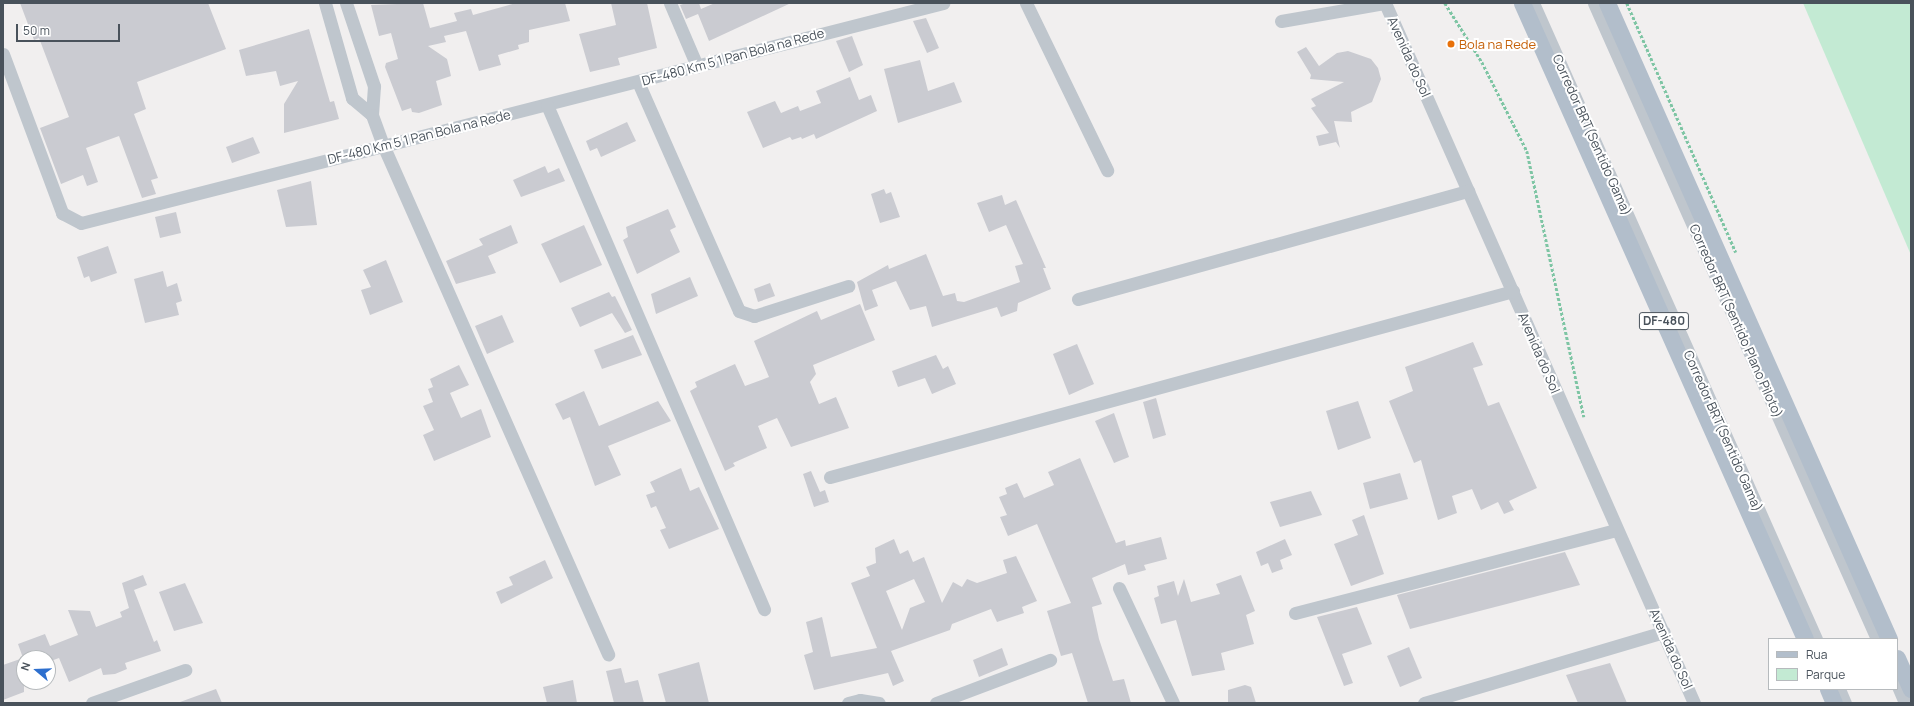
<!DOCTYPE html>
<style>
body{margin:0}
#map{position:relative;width:1914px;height:706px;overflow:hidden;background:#f1efef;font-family:Manrope,sans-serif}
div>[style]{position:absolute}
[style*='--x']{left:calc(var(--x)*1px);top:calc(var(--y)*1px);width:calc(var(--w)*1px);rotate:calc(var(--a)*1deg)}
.green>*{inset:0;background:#c3ead3}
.building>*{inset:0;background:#cacbd1}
.path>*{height:2.5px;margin-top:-1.25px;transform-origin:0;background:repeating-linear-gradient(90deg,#7ec5a4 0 3px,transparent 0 5px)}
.minor>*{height:13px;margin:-6.5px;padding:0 6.5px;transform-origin:6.5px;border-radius:6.5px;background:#bfc6cd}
.major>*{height:17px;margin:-8.5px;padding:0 8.5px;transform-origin:8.5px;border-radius:8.5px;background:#b2becb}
.dots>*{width:11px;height:11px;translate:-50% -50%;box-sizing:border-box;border:2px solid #fff;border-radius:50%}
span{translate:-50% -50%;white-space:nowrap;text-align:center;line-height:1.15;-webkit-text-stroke:4px #fff;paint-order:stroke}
.shield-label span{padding:1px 3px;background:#fff;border:1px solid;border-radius:3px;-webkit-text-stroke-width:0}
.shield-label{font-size:12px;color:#49525b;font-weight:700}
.food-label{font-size:13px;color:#c56008}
.left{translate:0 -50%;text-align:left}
.street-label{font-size:13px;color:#49525b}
.frame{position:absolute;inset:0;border:4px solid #49525b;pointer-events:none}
.legend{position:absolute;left:1768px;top:638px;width:130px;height:52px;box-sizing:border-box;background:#fff;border:1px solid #b6babd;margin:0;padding:5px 7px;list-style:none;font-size:12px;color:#49525b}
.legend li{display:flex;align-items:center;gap:8px;height:20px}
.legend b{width:20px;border:1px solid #b6babd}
.north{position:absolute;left:16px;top:650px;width:40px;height:40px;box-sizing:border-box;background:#fff;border:1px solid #b6babd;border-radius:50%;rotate:289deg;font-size:11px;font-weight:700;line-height:16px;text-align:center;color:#49525b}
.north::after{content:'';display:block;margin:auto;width:14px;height:18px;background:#2d6fce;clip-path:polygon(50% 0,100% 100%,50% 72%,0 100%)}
.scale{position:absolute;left:16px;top:24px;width:104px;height:18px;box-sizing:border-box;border:2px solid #49525b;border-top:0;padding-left:5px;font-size:12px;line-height:14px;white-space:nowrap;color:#49525b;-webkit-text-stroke:3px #fff;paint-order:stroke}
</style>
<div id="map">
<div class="green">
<i style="clip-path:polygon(1803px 3px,1911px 3px,1911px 255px)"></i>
</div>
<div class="building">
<i style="clip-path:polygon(20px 3px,208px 3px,226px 49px,137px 82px,146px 109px,134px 114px,158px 178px,151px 180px,156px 194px,142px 198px,119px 136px,86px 148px,98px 182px,87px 186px,83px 175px,61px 184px,40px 128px,69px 117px,39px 38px,34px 40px)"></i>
<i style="clip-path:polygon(423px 3px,430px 28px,457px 21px,454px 13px,471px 9px,473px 15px,516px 3px,565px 3px,570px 21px,529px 30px,529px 42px,518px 45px,519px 49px,498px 55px,501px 65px,479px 71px,466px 31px,444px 36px,446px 42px,428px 46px,447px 59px,449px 67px,451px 76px,436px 81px,442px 105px,419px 113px,412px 112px,411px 108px,402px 111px,385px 67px,386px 63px,398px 59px,391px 33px,379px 36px,371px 5px)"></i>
<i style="clip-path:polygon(611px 3px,647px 3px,657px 48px,618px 58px,620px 65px,590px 72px,579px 34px,616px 25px)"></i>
<i style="clip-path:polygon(686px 3px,699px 3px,701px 9px,715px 3px,791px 3px,709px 41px,698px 14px,686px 19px,680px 5px)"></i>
<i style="clip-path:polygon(926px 18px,939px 48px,927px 53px,913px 21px)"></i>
<i style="clip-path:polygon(309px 29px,330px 102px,334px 101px,339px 119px,284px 133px,284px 104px,298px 81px,280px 86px,276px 71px,246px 76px,239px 50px)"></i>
<i style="clip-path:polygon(852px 36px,863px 65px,849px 72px,836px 41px)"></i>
<i style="clip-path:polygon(1306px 47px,1319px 66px,1337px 53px,1348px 51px,1371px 59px,1378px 68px,1381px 79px,1372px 102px,1351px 112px,1352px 122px,1334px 121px,1340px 148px,1336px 142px,1319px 146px,1316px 136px,1329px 133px,1311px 108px,1316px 106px,1311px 99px,1344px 82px,1310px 79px,1311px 75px,1297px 52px)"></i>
<i style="clip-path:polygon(920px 60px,928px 91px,954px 82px,962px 102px,898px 123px,884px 69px)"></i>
<i style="clip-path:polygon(850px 77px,859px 100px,871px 95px,877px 111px,816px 139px,814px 134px,802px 139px,801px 137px,792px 140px,790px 137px,763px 148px,747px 112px,775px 101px,781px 113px,798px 106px,800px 111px,821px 103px,816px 91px)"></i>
<i style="clip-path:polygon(627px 122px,636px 141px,601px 157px,597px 148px,590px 151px,586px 141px)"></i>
<i style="clip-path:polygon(253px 137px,260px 153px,232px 163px,226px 147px)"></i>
<i style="clip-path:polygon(545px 166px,548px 173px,559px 168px,565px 181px,521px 197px,513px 180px)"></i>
<i style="clip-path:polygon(311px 181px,317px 225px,286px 227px,277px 190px)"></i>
<i style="clip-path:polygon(884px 189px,886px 194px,891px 192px,900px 217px,880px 223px,871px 194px)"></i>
<i style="clip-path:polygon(1002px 195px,1005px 205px,1016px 200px,1046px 268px,1043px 268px,1051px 289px,1018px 303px,1017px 311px,1001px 317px,997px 307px,932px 327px,926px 306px,910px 310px,896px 281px,872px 290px,878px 306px,865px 311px,857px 282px,888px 265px,889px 269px,926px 254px,943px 296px,955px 293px,957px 301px,964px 302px,1020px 282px,1015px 266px,1023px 264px,1006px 225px,989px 232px,977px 203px)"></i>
<i style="clip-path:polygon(668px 209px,676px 227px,670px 230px,680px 252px,637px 274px,623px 240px,628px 237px,626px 227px)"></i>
<i style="clip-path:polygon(176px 212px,181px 233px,160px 238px,155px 217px)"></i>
<i style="clip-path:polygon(511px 225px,518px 243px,488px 256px,496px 273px,456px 284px,446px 261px,483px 245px,479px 239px)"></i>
<i style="clip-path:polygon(584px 225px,602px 265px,560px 283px,541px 244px)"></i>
<i style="clip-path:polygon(108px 246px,117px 273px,91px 282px,89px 276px,84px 278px,77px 257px)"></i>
<i style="clip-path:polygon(386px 260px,403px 302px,370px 315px,361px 290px,371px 287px,363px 270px)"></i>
<i style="clip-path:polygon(163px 271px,167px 287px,177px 283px,182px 301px,176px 303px,179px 315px,145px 323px,134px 279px)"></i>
<i style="clip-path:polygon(690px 277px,698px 296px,656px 314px,651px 294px)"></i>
<i style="clip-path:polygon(770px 283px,775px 296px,758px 302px,754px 289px)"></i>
<i style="clip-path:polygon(609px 292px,612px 297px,615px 296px,632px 330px,625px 333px,612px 313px,580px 327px,571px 308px)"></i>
<i style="clip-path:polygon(860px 304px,875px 340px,813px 365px,816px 374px,810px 382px,819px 404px,836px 397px,849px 428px,791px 447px,777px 418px,758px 426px,767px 448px,733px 463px,735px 466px,725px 471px,690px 391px,697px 387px,695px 382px,735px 364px,745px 386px,769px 377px,754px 341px,817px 311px,821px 320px)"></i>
<i style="clip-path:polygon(502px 315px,514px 342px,487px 354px,475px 326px)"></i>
<i style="clip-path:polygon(633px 335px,642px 355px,602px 369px,594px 350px)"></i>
<i style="clip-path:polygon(1473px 342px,1483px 365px,1473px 368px,1488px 406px,1499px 402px,1537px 488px,1509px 501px,1514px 510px,1504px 514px,1498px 502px,1481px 510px,1472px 489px,1452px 496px,1457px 513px,1438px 520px,1421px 460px,1414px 463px,1389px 401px,1413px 391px,1405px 367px)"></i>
<i style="clip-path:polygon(1077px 344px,1094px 384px,1069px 395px,1053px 354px)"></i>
<i style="clip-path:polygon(936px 355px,943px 369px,948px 366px,956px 384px,932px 394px,925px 378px,898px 387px,892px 371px)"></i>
<i style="clip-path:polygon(459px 365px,469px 385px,450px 393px,461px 418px,481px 409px,491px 437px,434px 461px,423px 435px,434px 430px,423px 406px,433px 402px,428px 389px,433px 387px,430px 379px)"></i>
<i style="clip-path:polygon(584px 391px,599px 426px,658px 401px,671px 421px,608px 446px,621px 475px,595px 486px,570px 417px,563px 420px,555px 404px)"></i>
<i style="clip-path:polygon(1156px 398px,1166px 435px,1153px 439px,1143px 402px)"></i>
<i style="clip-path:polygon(1358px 401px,1371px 438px,1338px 450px,1326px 411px)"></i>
<i style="clip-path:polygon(1114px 413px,1129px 457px,1114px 463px,1095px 421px)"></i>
<i style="clip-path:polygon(1080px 458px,1116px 543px,1125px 540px,1126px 546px,1161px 537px,1167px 559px,1144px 565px,1146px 570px,1128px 575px,1125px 564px,1092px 578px,1102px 604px,1092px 607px,1099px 639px,1113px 681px,1124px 679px,1131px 703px,1088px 703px,1072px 653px,1061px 656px,1047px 611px,1071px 603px,1037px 524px,1008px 536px,1000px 517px,1007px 515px,999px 497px,1007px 494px,1005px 488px,1017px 483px,1024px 498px,1054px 485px,1048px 472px)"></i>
<i style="clip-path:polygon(681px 468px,690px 491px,699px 487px,719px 529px,669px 549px,660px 530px,666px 528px,656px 506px,651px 508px,646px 495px,655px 492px,650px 482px)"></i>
<i style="clip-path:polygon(811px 471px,820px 492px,825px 490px,829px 502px,814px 507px,803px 474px)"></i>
<i style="clip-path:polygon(1400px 473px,1408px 499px,1370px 509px,1363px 483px)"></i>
<i style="clip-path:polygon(1311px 491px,1322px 515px,1280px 527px,1270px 502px)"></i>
<i style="clip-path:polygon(1364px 515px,1384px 574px,1351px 586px,1334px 544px,1358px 535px,1352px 520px)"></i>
<i style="clip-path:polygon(evenodd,894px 539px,900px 554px,908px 550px,913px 562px,924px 557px,942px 603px,953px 582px,962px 587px,967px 579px,977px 583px,1007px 573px,1003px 560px,1016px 556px,1037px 601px,1022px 607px,1024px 613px,997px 622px,991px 609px,952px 624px,950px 630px,891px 651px,904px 681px,893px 686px,888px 673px,814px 690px,804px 655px,813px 652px,806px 622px,822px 617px,831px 657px,877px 648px,851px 583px,870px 576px,866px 567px,876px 563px,875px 548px,894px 539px,914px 579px,925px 602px,910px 608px,902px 630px,886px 591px,914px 579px)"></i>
<i style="clip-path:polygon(1285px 539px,1292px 555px,1280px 560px,1283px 569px,1272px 573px,1268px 563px,1261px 566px,1256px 552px)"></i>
<i style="clip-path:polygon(1565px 552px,1580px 585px,1410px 629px,1397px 595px)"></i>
<i style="clip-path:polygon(545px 560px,553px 578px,501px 604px,496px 592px,513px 585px,509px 577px)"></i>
<i style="clip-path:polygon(143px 575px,147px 585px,134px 590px,154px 642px,157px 640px,161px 651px,125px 663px,127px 669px,115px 674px,103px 675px,101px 668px,69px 682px,59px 658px,48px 662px,48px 658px,24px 658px,24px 692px,3px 700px,3px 665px,23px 658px,18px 644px,45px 634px,50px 646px,78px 635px,68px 610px,90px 611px,96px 627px,122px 617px,120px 612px,129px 608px,122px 583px)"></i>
<i style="clip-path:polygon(1241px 575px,1255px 611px,1246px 615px,1254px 644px,1221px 653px,1225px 670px,1192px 676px,1176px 620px,1161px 624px,1154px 598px,1159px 596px,1157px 586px,1174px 581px,1178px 596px,1184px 579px,1191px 602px,1220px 594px,1216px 584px)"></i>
<i style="clip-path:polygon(185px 583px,203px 623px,174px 631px,159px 592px)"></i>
<i style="clip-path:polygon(1357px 607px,1372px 644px,1342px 654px,1353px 683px,1344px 686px,1317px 617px)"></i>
<i style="clip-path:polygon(1409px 647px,1422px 678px,1400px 687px,1387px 656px)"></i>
<i style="clip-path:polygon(1002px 648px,1008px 665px,979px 677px,973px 660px)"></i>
<i style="clip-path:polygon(699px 662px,709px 703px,666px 703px,658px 674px)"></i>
<i style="clip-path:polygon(1610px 663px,1627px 703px,1578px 703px,1566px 675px)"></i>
<i style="clip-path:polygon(621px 668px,625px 683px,638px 680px,644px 703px,614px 703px,606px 671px)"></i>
<i style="clip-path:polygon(573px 680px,577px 703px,547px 703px,543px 687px)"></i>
<i style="clip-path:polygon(1245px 685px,1251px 687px,1256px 703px,1228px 703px,1228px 690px)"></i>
<i style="clip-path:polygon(216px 689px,222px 703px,181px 703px,180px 702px)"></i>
</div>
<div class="path">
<i style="--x:1445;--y:3;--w:70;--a:57.9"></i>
<i style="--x:1482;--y:62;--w:100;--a:63.2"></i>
<i style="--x:1527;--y:151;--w:272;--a:77.9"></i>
<i style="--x:1627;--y:3;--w:272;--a:66.4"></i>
</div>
<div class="minor">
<i style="--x:325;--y:3;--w:99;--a:74.1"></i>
<i style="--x:352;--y:98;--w:26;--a:40"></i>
<i style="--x:346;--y:3;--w:88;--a:71.4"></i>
<i style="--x:374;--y:86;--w:29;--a:94"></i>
<i style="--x:372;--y:115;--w:32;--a:70"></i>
<i style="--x:383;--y:145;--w:557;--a:66.15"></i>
<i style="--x:670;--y:3;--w:69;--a:66.8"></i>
<i style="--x:1026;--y:3;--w:186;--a:64.1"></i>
<i style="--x:1385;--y:3;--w:765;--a:66.18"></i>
<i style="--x:1533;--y:3;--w:696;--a:66.01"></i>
<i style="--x:1594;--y:3;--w:696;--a:66.01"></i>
<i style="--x:1281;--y:21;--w:106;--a:-9.8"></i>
<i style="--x:3;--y:54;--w:170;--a:69.6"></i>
<i style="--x:62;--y:213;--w:21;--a:28"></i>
<i style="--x:81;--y:223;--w:890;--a:-14.32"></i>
<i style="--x:638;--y:82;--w:250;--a:66.2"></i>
<i style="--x:739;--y:311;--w:16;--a:18"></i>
<i style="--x:754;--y:316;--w:99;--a:-17.7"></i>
<i style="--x:547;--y:105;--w:549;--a:66.71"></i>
<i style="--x:1078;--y:299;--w:405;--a:-15.5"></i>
<i style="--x:830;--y:477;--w:708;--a:-15.23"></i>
<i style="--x:1119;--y:588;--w:127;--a:64.8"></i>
<i style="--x:1295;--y:613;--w:332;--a:-14.5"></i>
<i style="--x:1897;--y:684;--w:21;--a:67"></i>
<i style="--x:1839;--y:689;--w:15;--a:67"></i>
<i style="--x:92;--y:703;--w:99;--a:-19.5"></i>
<i style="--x:848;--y:703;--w:12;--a:-14"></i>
<i style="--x:860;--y:700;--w:19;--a:9"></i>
<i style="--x:936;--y:703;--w:122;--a:-20.7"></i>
<i style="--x:1424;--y:703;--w:250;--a:-16.5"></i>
</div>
<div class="major">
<i style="--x:1522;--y:3;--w:696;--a:66.01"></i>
<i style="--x:1607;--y:3;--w:696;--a:66.09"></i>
<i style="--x:1897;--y:658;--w:34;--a:66"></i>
<i style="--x:1828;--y:689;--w:15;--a:67"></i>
</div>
<div class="dots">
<i style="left:1451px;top:44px;background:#e8710a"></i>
</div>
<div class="shield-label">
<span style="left:1664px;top:321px">DF-480</span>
</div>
<div class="food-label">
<span class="left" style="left:1459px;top:44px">Bola na Rede</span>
</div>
<div class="street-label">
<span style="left:733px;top:57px;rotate:-15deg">DF-480 Km 5 1 Pan Bola na Rede</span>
<span style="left:1409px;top:57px;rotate:66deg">Avenida do Sol</span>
<span style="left:1592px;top:135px;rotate:66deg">Corredor BRT(Sentido Gama)</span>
<span style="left:419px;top:137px;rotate:-14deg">DF-480 Km 5 1 Pan Bola na Rede</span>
<span style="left:1736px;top:321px;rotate:66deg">Corredor BRT(Sentido Plano Piloto)</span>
<span style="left:1539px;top:353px;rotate:67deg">Avenida do Sol</span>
<span style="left:1723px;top:431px;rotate:66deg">Corredor BRT(Sentido Gama)</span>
<span style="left:1671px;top:649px;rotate:66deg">Avenida do Sol</span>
</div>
<div class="frame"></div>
<ul class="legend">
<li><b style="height:5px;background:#b2becb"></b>Rua</li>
<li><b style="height:11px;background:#c3ead3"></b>Parque</li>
</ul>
<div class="north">N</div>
<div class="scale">50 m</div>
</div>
